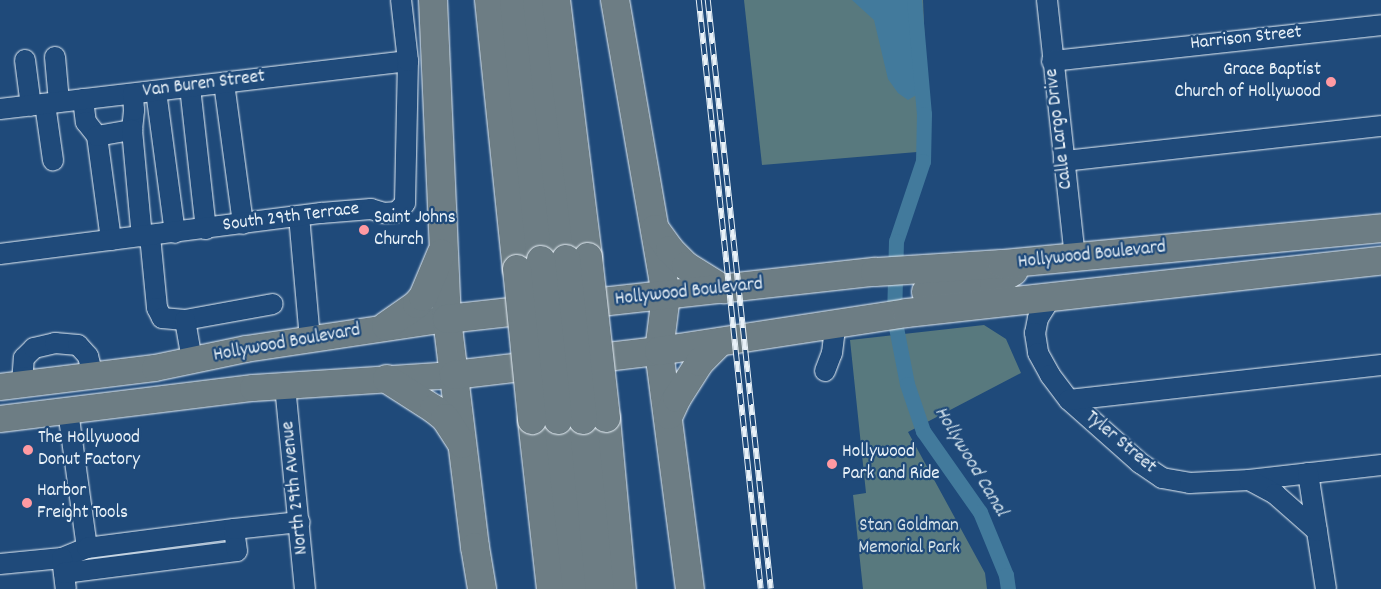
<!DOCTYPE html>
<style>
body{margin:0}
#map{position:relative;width:1381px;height:589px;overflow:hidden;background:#1f4a7a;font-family:Dekko,sans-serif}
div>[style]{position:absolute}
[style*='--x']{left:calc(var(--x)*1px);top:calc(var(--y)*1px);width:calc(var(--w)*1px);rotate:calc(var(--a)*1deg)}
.green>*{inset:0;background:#58797e}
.water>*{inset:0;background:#427a9c}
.canal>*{height:15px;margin:-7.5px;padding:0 7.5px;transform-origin:7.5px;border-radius:7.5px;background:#427a9c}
.roads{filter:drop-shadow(0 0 1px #e8f1f8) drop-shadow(0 0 1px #e8f1f8)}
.minor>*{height:20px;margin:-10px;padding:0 10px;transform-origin:10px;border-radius:10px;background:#1f4a7a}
.major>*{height:26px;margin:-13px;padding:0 13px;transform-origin:13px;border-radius:13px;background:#6d7d84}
.highway>*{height:28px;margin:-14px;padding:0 14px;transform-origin:14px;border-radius:14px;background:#6d7d84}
.rail>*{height:5.5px;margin-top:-2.75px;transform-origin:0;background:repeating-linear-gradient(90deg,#1f4a7a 0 11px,#e8f1f8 0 22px);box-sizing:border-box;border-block:1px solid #e8f1f8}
.bridges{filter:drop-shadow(0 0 1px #e8f1f8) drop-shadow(0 0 1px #e8f1f8)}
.highway-bridge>*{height:28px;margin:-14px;padding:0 14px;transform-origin:14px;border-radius:14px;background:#6d7d84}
.dots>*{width:14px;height:14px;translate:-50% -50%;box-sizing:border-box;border:2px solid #1f4a7a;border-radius:50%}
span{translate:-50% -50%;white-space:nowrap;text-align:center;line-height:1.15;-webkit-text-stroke:4.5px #1f4a7a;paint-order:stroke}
.street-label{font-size:19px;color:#e8f1f8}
.poi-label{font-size:19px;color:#e8f1f8}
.right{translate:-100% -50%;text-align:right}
.left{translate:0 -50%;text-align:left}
.park-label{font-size:19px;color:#d2dfe6}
.water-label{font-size:20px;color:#cfdfea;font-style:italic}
</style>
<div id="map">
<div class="green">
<i style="clip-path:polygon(744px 0,923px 0,929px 151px,762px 165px)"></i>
<i style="clip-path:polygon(984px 325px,1006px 339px,1021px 373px,908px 432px,985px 573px,987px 589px,863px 589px,853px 495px,866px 493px,850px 340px)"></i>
</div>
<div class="water">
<i style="clip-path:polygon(852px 0,915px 0,918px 94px,908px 100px,898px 93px,888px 79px,874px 20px)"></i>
</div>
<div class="canal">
<i style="--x:914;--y:0;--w:114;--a:85"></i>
<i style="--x:924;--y:114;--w:47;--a:91.2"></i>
<i style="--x:923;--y:161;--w:84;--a:108.6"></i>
<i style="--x:896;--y:241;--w:76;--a:91.5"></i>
<i style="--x:894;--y:317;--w:68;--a:79"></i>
<i style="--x:907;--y:384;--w:50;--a:71.2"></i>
<i style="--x:923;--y:431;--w:99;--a:54.9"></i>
<i style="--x:980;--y:512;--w:68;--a:67.6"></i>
<i style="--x:1006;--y:575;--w:14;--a:82"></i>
</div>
<div class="roads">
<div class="minor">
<i style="--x:1047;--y:0;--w:259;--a:83.8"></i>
<i style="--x:55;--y:57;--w:45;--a:84.9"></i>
<i style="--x:25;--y:60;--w:46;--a:82.6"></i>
<i style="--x:1052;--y:61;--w:331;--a:-6.2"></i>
<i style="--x:224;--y:83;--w:142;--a:82.3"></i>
<i style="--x:190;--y:87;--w:143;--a:83.6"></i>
<i style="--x:156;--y:91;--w:143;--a:82.4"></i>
<i style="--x:83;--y:99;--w:23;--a:83"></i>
<i style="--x:86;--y:122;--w:18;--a:52"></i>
<i style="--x:97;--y:136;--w:105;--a:82.3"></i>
<i style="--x:45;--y:104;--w:57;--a:81.9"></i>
<i style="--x:0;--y:109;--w:411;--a:-6.7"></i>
<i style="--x:132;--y:130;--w:20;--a:-84"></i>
<i style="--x:134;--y:110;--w:16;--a:-94"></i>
<i style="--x:97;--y:136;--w:36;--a:-10"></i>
<i style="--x:132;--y:130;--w:107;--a:84.7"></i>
<i style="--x:1064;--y:161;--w:319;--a:-6.3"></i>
<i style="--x:299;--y:216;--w:124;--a:84.9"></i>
<i style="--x:150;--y:236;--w:72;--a:84.4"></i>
<i style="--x:157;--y:308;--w:11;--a:63"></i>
<i style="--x:162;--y:318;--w:23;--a:5"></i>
<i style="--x:185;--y:320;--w:89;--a:-10.3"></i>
<i style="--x:0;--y:254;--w:324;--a:-7.3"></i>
<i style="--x:321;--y:213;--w:50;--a:-4.6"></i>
<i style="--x:371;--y:209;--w:14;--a:17"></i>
<i style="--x:384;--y:213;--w:13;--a:-4"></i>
<i style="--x:397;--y:212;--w:12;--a:-48"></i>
<i style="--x:405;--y:203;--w:142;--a:-88.8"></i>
<i style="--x:408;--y:61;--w:61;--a:-96.5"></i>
<i style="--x:1052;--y:296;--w:26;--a:122"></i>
<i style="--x:1038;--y:318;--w:15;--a:101"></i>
<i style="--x:1035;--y:333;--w:20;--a:81"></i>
<i style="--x:1038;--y:353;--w:25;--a:61"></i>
<i style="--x:1050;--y:375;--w:31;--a:53"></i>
<i style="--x:1069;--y:400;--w:95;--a:41.6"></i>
<i style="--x:1140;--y:463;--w:27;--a:34"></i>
<i style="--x:1162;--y:478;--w:28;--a:10"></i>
<i style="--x:1190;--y:483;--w:59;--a:-2.9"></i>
<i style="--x:1249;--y:480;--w:133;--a:-6.5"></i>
<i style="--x:185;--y:320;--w:41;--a:80.1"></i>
<i style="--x:825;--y:371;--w:19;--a:-69"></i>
<i style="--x:832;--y:353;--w:31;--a:-83"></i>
<i style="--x:22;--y:384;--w:26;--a:-86"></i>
<i style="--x:24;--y:358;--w:14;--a:-45"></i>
<i style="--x:34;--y:348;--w:22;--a:-13"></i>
<i style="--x:55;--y:343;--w:23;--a:5"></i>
<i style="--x:78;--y:345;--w:15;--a:48"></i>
<i style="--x:88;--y:356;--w:21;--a:76"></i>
<i style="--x:285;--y:386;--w:204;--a:84.4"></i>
<i style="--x:1069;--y:400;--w:314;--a:-6.4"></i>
<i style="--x:68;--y:411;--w:138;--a:82.1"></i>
<i style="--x:1308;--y:473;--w:117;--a:81.2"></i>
<i style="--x:1249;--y:480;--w:30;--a:28"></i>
<i style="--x:1275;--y:494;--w:56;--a:41.4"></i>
<i style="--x:62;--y:558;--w:27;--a:-22"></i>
<i style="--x:87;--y:548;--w:148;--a:-7.4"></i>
<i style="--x:0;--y:564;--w:62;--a:-5.5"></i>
<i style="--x:62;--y:558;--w:31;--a:83"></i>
<i style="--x:64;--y:573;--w:174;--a:-7.2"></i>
<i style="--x:237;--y:551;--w:22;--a:-98"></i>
<i style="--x:234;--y:529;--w:66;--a:-6.1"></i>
</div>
<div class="major">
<i style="--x:0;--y:387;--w:156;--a:-7"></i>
<i style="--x:155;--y:368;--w:93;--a:-11.8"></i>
<i style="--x:246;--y:349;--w:203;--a:-8.5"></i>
<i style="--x:0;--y:419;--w:255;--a:-7"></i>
<i style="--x:253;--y:388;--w:201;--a:-3.7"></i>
</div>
<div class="highway">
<i style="--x:433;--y:0;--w:319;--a:87.5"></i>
<i style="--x:447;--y:319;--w:230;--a:83"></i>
<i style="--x:475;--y:547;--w:43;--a:80.5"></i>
<i style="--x:489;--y:0;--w:270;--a:84.1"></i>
<i style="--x:514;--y:0;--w:261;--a:84.1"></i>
<i style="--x:537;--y:0;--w:261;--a:83.6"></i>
<i style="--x:556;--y:0;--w:259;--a:82.9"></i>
<i style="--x:615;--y:0;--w:299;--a:80.2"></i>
<i style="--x:666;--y:295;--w:56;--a:97.1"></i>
<i style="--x:659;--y:351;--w:240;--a:82.6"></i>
<i style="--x:655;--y:229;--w:26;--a:54"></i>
<i style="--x:670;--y:250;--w:23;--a:45"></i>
<i style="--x:686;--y:266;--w:44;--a:31.9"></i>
<i style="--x:926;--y:292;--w:69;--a:-7.5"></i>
<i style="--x:994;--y:283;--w:23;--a:-31"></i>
<i style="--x:447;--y:319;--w:431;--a:-6.3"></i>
<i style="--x:875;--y:272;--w:127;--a:-3.6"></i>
<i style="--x:1002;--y:264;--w:381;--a:-5.4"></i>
<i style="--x:386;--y:326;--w:38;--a:-35"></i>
<i style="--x:417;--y:304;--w:9;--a:-49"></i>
<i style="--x:423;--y:297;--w:47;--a:-67.3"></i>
<i style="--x:454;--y:375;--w:206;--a:-6.7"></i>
<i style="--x:659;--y:351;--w:251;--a:-8.7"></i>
<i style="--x:907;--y:313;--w:477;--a:-6.3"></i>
<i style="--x:387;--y:379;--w:56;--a:32.6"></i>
<i style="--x:434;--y:409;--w:14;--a:39"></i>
<i style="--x:445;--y:418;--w:31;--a:57"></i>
<i style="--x:669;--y:415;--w:19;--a:-65"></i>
<i style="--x:677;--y:398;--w:43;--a:-57.4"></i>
<i style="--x:700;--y:362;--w:28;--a:-45"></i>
<i style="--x:606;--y:418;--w:172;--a:84.7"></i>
<i style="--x:532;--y:420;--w:170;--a:83.6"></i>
<i style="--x:558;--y:420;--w:170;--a:83.6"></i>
<i style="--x:583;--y:420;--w:170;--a:84.3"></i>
</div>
</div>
<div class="rail">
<i style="--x:699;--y:0;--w:592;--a:83.99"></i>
<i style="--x:708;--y:0;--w:592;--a:83.89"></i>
</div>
<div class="bridges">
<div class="highway-bridge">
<i style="--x:588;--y:257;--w:162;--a:83.6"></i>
<i style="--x:566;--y:259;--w:162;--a:84"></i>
<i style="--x:541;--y:260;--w:161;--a:83.9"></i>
<i style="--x:517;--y:269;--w:152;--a:84.3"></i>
</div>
</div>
<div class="dots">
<i style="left:1331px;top:82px;background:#ff9aa2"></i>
<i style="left:364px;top:230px;background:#ff9aa2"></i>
<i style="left:28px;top:450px;background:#ff9aa2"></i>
<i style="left:832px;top:464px;background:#ff9aa2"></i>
<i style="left:27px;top:503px;background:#ff9aa2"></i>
</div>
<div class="street-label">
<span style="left:1246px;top:39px;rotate:-6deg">Harrison Street</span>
<span style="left:204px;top:85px;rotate:-7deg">Van Buren Street</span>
<span style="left:1060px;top:129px;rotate:-97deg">Calle Largo Drive</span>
<span style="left:291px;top:218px;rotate:-7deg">South 29th Terrace</span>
<span style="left:1092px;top:256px;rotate:-6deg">Hollywood Boulevard</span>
<span style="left:689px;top:293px;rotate:-6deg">Hollywood Boulevard</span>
<span style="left:287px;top:344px;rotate:-10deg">Hollywood Boulevard</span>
<span style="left:1120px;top:443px;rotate:40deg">Tyler Street</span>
<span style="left:296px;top:488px;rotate:-96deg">North 29th Avenue</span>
</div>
<div class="poi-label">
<span class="right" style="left:1321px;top:82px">Grace Baptist<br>Church of Hollywood</span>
<span class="left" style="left:374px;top:230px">Saint Johns<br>Church</span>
<span class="left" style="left:38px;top:450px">The Hollywood<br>Donut Factory</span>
<span class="left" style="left:842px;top:464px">Hollywood<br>Park and Ride</span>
<span class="left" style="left:37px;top:503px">Harbor<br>Freight Tools</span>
</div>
<div class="park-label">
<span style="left:909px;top:538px">Stan Goldman<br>Memorial Park</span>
</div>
<div class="water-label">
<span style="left:970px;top:462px;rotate:59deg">Hollywood Canal</span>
</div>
</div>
